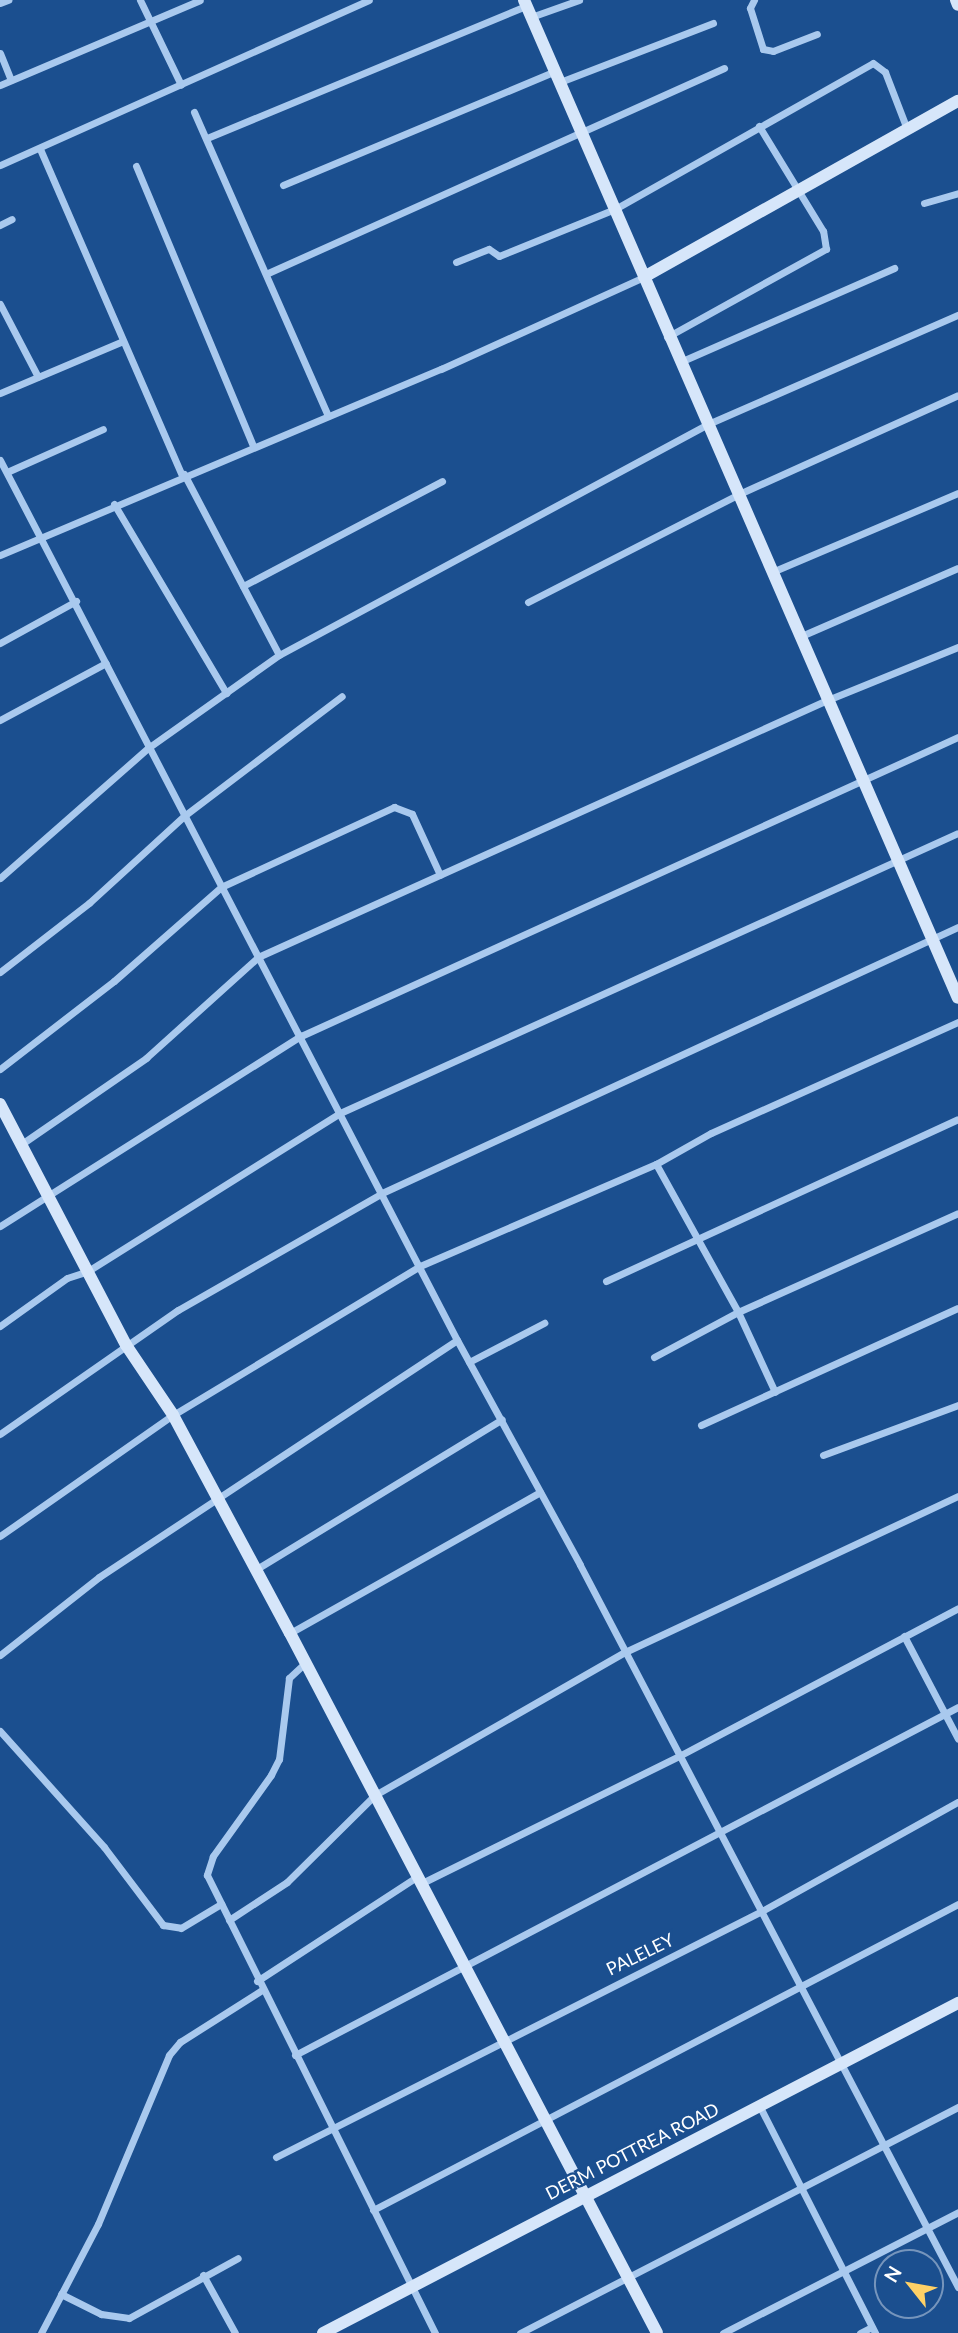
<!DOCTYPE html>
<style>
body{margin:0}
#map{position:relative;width:958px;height:2333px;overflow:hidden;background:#1b4f8f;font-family:Lato,sans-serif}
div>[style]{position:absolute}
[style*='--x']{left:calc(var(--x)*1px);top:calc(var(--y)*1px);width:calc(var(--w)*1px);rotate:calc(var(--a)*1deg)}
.street>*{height:7px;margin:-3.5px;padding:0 3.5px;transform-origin:3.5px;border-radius:3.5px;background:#a9c9ee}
.secondary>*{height:12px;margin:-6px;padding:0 6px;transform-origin:6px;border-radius:6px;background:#d6e6fa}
span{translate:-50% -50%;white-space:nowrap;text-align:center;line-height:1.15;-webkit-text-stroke:5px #1b4f8f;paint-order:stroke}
.street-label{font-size:18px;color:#fff}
.north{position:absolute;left:874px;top:2249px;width:70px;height:70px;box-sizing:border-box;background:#1b4f8f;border:2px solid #7695bc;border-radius:50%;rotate:301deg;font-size:19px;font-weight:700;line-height:28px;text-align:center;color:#fff}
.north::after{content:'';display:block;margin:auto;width:24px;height:32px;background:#ffd166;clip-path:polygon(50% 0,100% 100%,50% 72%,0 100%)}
</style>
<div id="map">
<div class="street">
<i style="--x:140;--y:0;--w:94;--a:64.2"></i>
<i style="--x:754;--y:0;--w:9;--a:117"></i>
<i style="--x:750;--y:8;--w:43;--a:72.4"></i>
<i style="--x:763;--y:49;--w:10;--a:11"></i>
<i style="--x:773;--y:51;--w:47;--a:-21.1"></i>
<i style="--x:0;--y:3;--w:9;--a:-21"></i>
<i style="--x:531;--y:17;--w:51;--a:-19.5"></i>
<i style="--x:0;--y:53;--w:29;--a:68"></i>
<i style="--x:560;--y:82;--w:164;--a:-21.1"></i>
<i style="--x:0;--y:85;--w:217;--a:-23"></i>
<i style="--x:194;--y:112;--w:332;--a:66.2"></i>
<i style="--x:207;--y:138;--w:345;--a:-22.5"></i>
<i style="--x:40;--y:149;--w:357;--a:66.5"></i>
<i style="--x:0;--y:165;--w:404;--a:-24.1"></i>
<i style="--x:136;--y:166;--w:303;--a:67.3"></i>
<i style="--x:283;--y:185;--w:296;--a:-22.7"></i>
<i style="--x:924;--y:203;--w:35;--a:-16"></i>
<i style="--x:0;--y:225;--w:13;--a:-27"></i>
<i style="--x:456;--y:262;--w:35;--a:-22"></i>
<i style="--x:489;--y:249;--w:12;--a:35"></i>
<i style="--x:499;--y:256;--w:125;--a:-22.1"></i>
<i style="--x:615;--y:209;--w:296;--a:-29.5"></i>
<i style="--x:873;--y:63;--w:15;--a:37"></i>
<i style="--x:885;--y:72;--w:61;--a:68.9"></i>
<i style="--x:268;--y:273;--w:500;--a:-24.2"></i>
<i style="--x:0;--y:304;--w:82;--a:62.5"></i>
<i style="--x:667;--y:337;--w:182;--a:-29"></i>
<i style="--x:826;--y:249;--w:18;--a:-99"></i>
<i style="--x:823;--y:231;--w:123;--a:-121.4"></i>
<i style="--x:680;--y:362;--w:234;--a:-23.7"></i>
<i style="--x:0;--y:393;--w:131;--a:-22.9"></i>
<i style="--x:0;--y:460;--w:992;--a:62.56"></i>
<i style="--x:457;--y:1340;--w:256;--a:61.3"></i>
<i style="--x:580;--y:1565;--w:815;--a:62.37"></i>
<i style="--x:7;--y:472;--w:105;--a:-24.1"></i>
<i style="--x:184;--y:474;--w:204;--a:62.3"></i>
<i style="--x:114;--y:504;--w:220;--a:59.3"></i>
<i style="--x:0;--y:555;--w:479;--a:-22.9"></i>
<i style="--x:441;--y:369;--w:223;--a:-24.4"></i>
<i style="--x:772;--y:572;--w:202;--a:-23"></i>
<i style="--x:243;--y:586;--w:225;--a:-27.8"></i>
<i style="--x:528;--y:602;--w:237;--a:-27.1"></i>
<i style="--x:739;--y:494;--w:240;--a:-24.3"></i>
<i style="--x:799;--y:637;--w:173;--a:-23.5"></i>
<i style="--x:0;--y:643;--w:87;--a:-28.9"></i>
<i style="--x:0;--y:720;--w:120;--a:-28.3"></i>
<i style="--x:0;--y:878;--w:197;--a:-41.3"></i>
<i style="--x:148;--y:748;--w:161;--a:-35.4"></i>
<i style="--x:279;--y:655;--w:487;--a:-28.3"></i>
<i style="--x:708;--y:424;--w:273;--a:-23.6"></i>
<i style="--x:0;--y:972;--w:113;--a:-37.8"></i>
<i style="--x:89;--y:903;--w:129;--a:-42.5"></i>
<i style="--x:184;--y:816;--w:198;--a:-37.2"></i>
<i style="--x:0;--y:1069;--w:144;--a:-37.7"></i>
<i style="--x:114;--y:981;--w:142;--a:-41.3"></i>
<i style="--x:221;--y:887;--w:191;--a:-24.8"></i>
<i style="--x:394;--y:807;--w:19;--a:21"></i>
<i style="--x:412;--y:814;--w:67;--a:65.3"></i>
<i style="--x:23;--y:1143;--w:150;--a:-34.6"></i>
<i style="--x:146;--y:1058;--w:151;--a:-42"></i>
<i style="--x:258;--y:957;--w:622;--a:-24.3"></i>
<i style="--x:825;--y:701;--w:144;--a:-22.1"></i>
<i style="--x:656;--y:1164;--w:169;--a:61"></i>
<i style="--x:738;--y:1312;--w:88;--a:65.2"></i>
<i style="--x:0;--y:1226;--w:356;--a:-32.3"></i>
<i style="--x:301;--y:1036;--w:722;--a:-24.47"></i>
<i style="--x:606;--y:1281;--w:387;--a:-24.7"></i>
<i style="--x:0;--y:1326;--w:82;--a:-35.6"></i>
<i style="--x:67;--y:1278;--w:22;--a:-18"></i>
<i style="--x:88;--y:1271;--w:297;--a:-32.1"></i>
<i style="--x:340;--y:1113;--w:678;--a:-24.37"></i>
<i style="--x:654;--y:1357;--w:95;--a:-28.2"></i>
<i style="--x:738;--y:1312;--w:241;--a:-24.2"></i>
<i style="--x:469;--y:1362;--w:85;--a:-27.5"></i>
<i style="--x:701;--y:1425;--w:282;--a:-24.5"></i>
<i style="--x:0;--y:1434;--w:217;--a:-34.9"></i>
<i style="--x:178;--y:1310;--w:235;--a:-29.8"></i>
<i style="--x:382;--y:1193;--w:634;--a:-24.79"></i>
<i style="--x:823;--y:1455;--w:144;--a:-20.3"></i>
<i style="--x:0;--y:1536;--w:211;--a:-35"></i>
<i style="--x:173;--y:1415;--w:288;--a:-31.1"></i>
<i style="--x:420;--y:1266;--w:257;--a:-23.4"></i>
<i style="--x:656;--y:1164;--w:63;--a:-29.4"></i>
<i style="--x:711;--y:1133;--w:271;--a:-24.2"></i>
<i style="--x:255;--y:1570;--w:289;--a:-31.4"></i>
<i style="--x:290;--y:1633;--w:287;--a:-29.4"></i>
<i style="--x:904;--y:1636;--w:116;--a:62.3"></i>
<i style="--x:0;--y:1655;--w:126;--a:-38.2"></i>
<i style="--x:99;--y:1577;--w:429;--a:-33.5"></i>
<i style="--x:305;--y:1663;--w:22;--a:137"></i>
<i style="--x:289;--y:1678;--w:82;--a:97"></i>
<i style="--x:279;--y:1759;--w:18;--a:117"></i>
<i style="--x:271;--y:1775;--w:100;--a:125.6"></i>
<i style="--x:213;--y:1856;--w:20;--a:108"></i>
<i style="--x:207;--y:1875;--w:512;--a:63.54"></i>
<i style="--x:0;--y:1731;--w:156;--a:48.1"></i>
<i style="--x:104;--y:1847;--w:98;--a:52.9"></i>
<i style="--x:163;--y:1925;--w:18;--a:9"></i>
<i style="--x:181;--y:1928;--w:47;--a:-31"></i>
<i style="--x:422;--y:1883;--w:287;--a:-26.3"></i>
<i style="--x:679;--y:1756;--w:316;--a:-27.9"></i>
<i style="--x:229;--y:1920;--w:69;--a:-33.2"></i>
<i style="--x:287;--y:1882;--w:124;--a:-44.7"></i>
<i style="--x:375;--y:1795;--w:288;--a:-29.8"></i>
<i style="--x:625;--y:1652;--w:368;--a:-25.1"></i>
<i style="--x:257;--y:1981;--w:192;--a:-33.1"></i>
<i style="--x:295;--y:2055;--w:749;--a:-27.69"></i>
<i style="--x:759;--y:2105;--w:256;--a:63"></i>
<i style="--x:276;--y:2157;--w:542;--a:-26.85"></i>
<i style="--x:760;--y:1912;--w:227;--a:-29.1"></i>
<i style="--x:373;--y:2210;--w:660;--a:-27.61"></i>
<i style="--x:203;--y:2275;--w:66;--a:61.1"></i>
<i style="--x:61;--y:2294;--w:45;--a:26.6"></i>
<i style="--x:101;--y:2314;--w:28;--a:8"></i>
<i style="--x:129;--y:2318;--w:124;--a:-28.8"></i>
<i style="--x:41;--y:2333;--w:123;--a:-62.4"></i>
<i style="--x:98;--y:2224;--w:183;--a:-67.2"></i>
<i style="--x:169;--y:2055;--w:17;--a:-50"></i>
<i style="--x:180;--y:2042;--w:97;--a:-32.4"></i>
<i style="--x:520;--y:2333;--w:493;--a:-27.3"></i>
<i style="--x:723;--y:2333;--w:264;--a:-27.2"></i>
<i style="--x:860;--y:2333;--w:13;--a:-27"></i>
</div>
<div class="secondary">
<i style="--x:524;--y:0;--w:1088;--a:66.5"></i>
<i style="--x:956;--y:0;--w:5;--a:68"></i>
<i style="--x:644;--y:277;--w:360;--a:-29.3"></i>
<i style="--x:0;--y:1104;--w:272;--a:62.4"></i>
<i style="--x:126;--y:1345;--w:84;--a:56.1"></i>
<i style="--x:173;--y:1415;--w:247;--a:61.8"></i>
<i style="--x:290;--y:1633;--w:790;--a:62.33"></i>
<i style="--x:323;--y:2333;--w:716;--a:-27.46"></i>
</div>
<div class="street-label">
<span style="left:640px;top:1954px;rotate:-26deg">PALELEY</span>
<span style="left:632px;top:2151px;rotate:-27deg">DERM POTTREA ROAD</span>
</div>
<div class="north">N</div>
</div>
